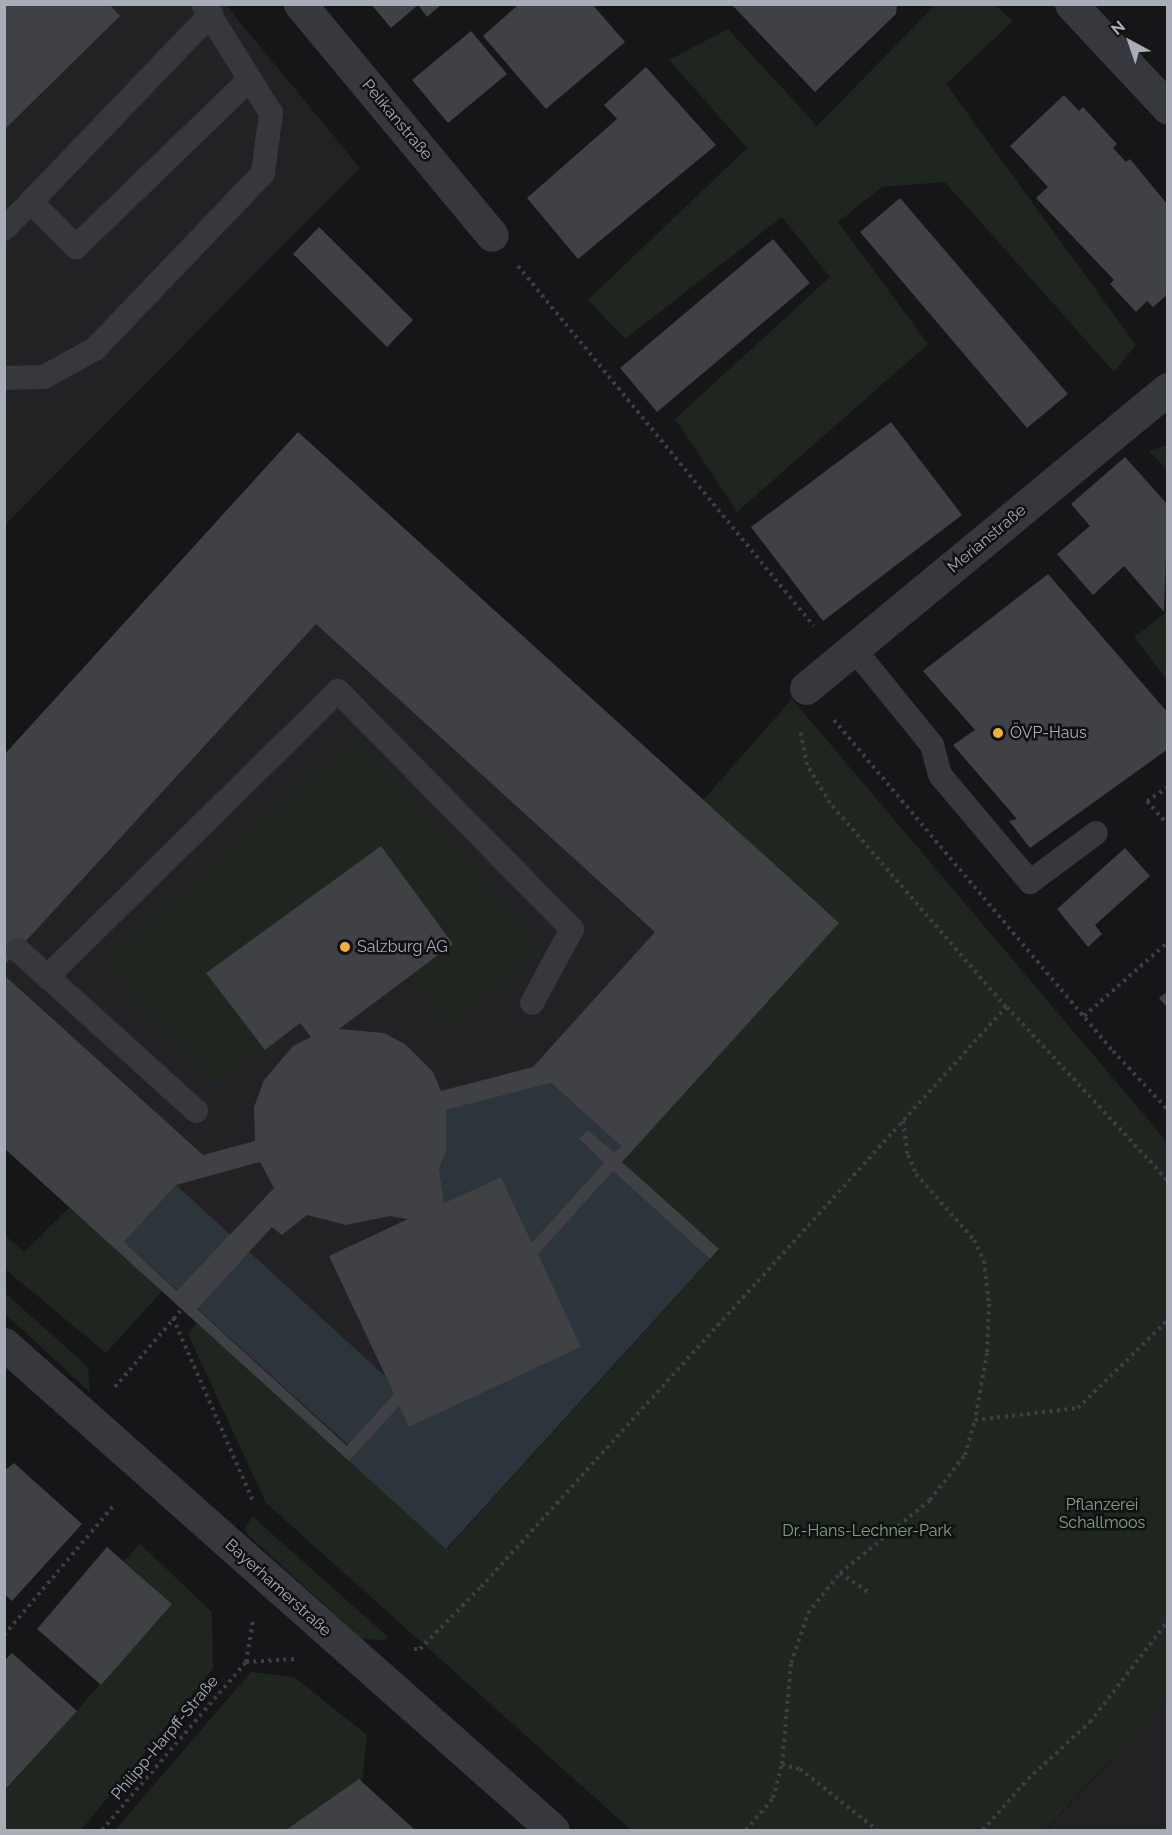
<!DOCTYPE html>
<meta charset="utf-8">
<style>
body{margin:0}
#map{position:relative;width:1172px;height:1835px;overflow:hidden;background:#161618;font-family:Raleway,sans-serif}
div>[style]{position:absolute}
[style*='--x']{left:calc(var(--x)*1px);top:calc(var(--y)*1px);width:calc(var(--w)*1px);rotate:calc(var(--a)*1deg)}
.built>*{inset:0;background:#222225}
.green>*{inset:0;background:#1e261f}
.water>*{inset:0;background:#2c353c}
.building>*{inset:0;background:#404145}
.path>*{height:4px;margin-top:-2px;transform-origin:0;background:repeating-linear-gradient(90deg,#3d3f44 0 3px,transparent 0 7.5px)}
.lane>*{height:24px;margin:-12px;padding:0 12px;transform-origin:12px;border-radius:12px;background:#37383d}
.street>*{height:33px;margin:-16.5px;padding:0 16.5px;transform-origin:16.5px;border-radius:16.5px;background:#37383d}
.dots>*{width:16px;height:16px;translate:-50% -50%;box-sizing:border-box;border:3px solid #111113;border-radius:50%}
span{translate:-50% -50%;white-space:nowrap;text-align:center;line-height:1.15;-webkit-text-stroke:5px #111113;paint-order:stroke}
.street-label{font-size:16px;color:#a8adb8}
.poi-label{font-size:16px;color:#a8adb8}
.left{translate:0 -50%;text-align:left}
.park-label{font-size:16px;color:#7fa381}
.frame{position:absolute;inset:0;border:6px solid #a8adb8;pointer-events:none}
.north{position:absolute;left:1100px;top:12px;width:60px;height:60px;-webkit-text-stroke:4px #111113;paint-order:stroke;rotate:320deg;font-size:16px;font-weight:700;line-height:24px;text-align:center;color:#a8adb8}
.north::after{content:'';display:block;margin:auto;width:21px;height:27px;background:#a8adb8;clip-path:polygon(50% 0,100% 100%,50% 72%,0 100%)}
</style>
<div id="map">
<div class="built">
<i style="clip-path:polygon(5px 5px,226px 5px,360px 168px,5px 525px)"></i>
<i style="clip-path:polygon(298px 432px,839px 923px,719px 1249px,446px 1549px,5px 1148px,4px 755px)"></i>
<i style="clip-path:polygon(1167px 1700px,1167px 1830px,1046px 1830px)"></i>
</div>
<div class="green">
<i style="clip-path:polygon(935px 5px,995px 5px,1013px 21px,946px 84px,1136px 345px,1114px 372px,945px 182px,882px 187px,838px 222px,928px 344px,737px 512px,675px 419px,830px 277px,782px 217px,625px 339px,588px 300px,747px 148px,669px 60px,728px 29px,817px 126px)"></i>
<i style="clip-path:polygon(1167px 445px,1168px 445px,1167px 470px,1149px 451px)"></i>
<i style="clip-path:polygon(1167px 612px,1167px 680px,1134px 637px)"></i>
<i style="clip-path:polygon(792px 699px,1167px 1142px,1167px 1700px,1045px 1830px,631px 1830px,266px 1503px,188px 1334px,197px 1323px,447px 1549px,719px 1250px,622px 1162px,703px 800px)"></i>
<i style="clip-path:polygon(358px 735px,544px 949px,447px 1029px,409px 977px,453px 944px,381px 846px,206px 973px,265px 1050px,215px 1085px,103px 962px)"></i>
<i style="clip-path:polygon(70px 1207px,162px 1291px,106px 1353px,5px 1269px,4px 1234px,24px 1252px)"></i>
<i style="clip-path:polygon(4px 1292px,88px 1367px,90px 1392px,5px 1314px)"></i>
<i style="clip-path:polygon(252px 1516px,387px 1636px,385px 1640px,362px 1639px,248px 1535px,245px 1529px)"></i>
<i style="clip-path:polygon(140px 1544px,212px 1612px,213px 1669px,81px 1830px,5px 1830px,5px 1791px,172px 1604px,124px 1561px)"></i>
<i style="clip-path:polygon(251px 1672px,294px 1677px,367px 1735px,362px 1783px,291px 1830px,115px 1830px)"></i>
</div>
<div class="water">
<i style="clip-path:polygon(551px 1083px,621px 1146px,614px 1153px,579px 1140px,710px 1259px,446px 1549px,349px 1461px,356px 1452px,124px 1242px,176px 1185px,386px 1377px,409px 1427px,581px 1347px,501px 1177px,444px 1203px,439px 1169px,446px 1152px,446px 1110px)"></i>
</div>
<div class="building">
<i style="clip-path:polygon(4px 4px,109px 4px,120px 16px,4px 130px)"></i>
<i style="clip-path:polygon(371px 4px,442px 4px,427px 17px,418px 5px,391px 28px)"></i>
<i style="clip-path:polygon(519px 4px,592px 4px,625px 42px,546px 109px,483px 36px)"></i>
<i style="clip-path:polygon(732px 5px,897px 5px,896px 14px,815px 92px)"></i>
<i style="clip-path:polygon(471px 31px,507px 74px,448px 123px,412px 80px)"></i>
<i style="clip-path:polygon(646px 67px,716px 145px,578px 259px,527px 198px,617px 119px,604px 105px)"></i>
<i style="clip-path:polygon(1064px 95px,1079px 111px,1083px 107px,1117px 144px,1113px 148px,1126px 162px,1130px 159px,1168px 205px,1168px 294px,1153px 307px,1147px 301px,1136px 312px,1110px 284px,1114px 280px,1036px 198px,1048px 187px,1010px 146px)"></i>
<i style="clip-path:polygon(900px 198px,1068px 394px,1027px 428px,860px 232px)"></i>
<i style="clip-path:polygon(319px 227px,413px 320px,387px 347px,293px 254px)"></i>
<i style="clip-path:polygon(773px 239px,810px 283px,657px 412px,620px 368px)"></i>
<i style="clip-path:polygon(891px 422px,962px 515px,823px 621px,751px 527px)"></i>
<i style="clip-path:polygon(evenodd,298px 432px,839px 923px,622px 1162px,719px 1249px,710px 1259px,613px 1171px,538px 1254px,581px 1347px,409px 1427px,399px 1406px,349px 1461px,4px 1148px,4px 975px,203px 1155px,255px 1141px,254px 1107px,264px 1080px,293px 1046px,311px 1037px,300px 1023px,265px 1050px,206px 973px,381px 846px,453px 944px,339px 1029px,384px 1033px,405px 1044px,433px 1072px,441px 1091px,533px 1067px,655px 932px,316px 624px,4px 965px,4px 755px,298px 432px,551px 1083px,621px 1146px,614px 1153px,588px 1130px,579px 1139px,604px 1163px,532px 1243px,501px 1177px,444px 1203px,439px 1169px,446px 1152px,446px 1110px,551px 1083px,298px 432px,260px 1162px,274px 1188px,177px 1291px,124px 1242px,176px 1185px,260px 1162px,298px 432px,307px 1215px,346px 1225px,390px 1216px,408px 1219px,329px 1256px,394px 1394px,347px 1446px,197px 1309px,272px 1227px,282px 1235px,307px 1215px)"></i>
<i style="clip-path:polygon(1125px 457px,1168px 505px,1164px 612px,1124px 566px,1093px 595px,1057px 554px,1090px 526px,1071px 504px)"></i>
<i style="clip-path:polygon(1048px 574px,1168px 713px,1168px 749px,1030px 848px,1009px 821px,1017px 819px,953px 745px,975px 730px,923px 671px)"></i>
<i style="clip-path:polygon(1125px 848px,1150px 876px,1095px 925px,1102px 934px,1088px 947px,1057px 909px)"></i>
<i style="clip-path:polygon(1168px 991px,1168px 1008px,1159px 998px)"></i>
<i style="clip-path:polygon(14px 1463px,82px 1524px,12px 1601px,4px 1594px,4px 1471px)"></i>
<i style="clip-path:polygon(107px 1547px,172px 1604px,101px 1685px,37px 1629px)"></i>
<i style="clip-path:polygon(12px 1653px,77px 1711px,4px 1791px,4px 1661px)"></i>
<i style="clip-path:polygon(359px 1779px,415px 1830px,286px 1830px)"></i>
</div>
<div class="path">
<i style="--x:518;--y:266;--w:466;--a:50.6"></i>
<i style="--x:834;--y:720;--w:433;--a:49.9"></i>
<i style="--x:1113;--y:1051;--w:81;--a:47"></i>
<i style="--x:1168;--y:787;--w:25;--a:146"></i>
<i style="--x:1147;--y:801;--w:32;--a:49"></i>
<i style="--x:1007;--y:1007;--w:237;--a:47.2"></i>
<i style="--x:1084;--y:1016;--w:112;--a:-41.4"></i>
<i style="--x:903;--y:1121;--w:34;--a:82"></i>
<i style="--x:908;--y:1155;--w:21;--a:67"></i>
<i style="--x:916;--y:1174;--w:88;--a:48.7"></i>
<i style="--x:974;--y:1240;--w:23;--a:65"></i>
<i style="--x:984;--y:1261;--w:43;--a:83.4"></i>
<i style="--x:989;--y:1304;--w:49;--a:92.3"></i>
<i style="--x:987;--y:1353;--w:68;--a:100.2"></i>
<i style="--x:173;--y:1318;--w:200;--a:66.4"></i>
<i style="--x:115;--y:1387;--w:224;--a:-49.3"></i>
<i style="--x:840;--y:1573;--w:34;--a:34"></i>
<i style="--x:4;--y:1635;--w:172;--a:-49.7"></i>
<i style="--x:414;--y:1649;--w:6;--a:0"></i>
<i style="--x:420;--y:1649;--w:87;--a:-45.5"></i>
<i style="--x:481;--y:1587;--w:782;--a:-47.85"></i>
<i style="--x:1006;--y:1007;--w:269;--a:-130.8"></i>
<i style="--x:830;--y:803;--w:44;--a:-121.2"></i>
<i style="--x:807;--y:765;--w:36;--a:-101"></i>
<i style="--x:246;--y:1662;--w:50;--a:-3.4"></i>
<i style="--x:782;--y:1764;--w:19;--a:16"></i>
<i style="--x:800;--y:1769;--w:98;--a:38.4"></i>
<i style="--x:102;--y:1830;--w:221;--a:-49.4"></i>
<i style="--x:246;--y:1662;--w:42;--a:-80.3"></i>
<i style="--x:746;--y:1830;--w:42;--a:-49.8"></i>
<i style="--x:773;--y:1798;--w:35;--a:-75"></i>
<i style="--x:782;--y:1764;--w:101;--a:-84.9"></i>
<i style="--x:791;--y:1663;--w:53;--a:-71.2"></i>
<i style="--x:808;--y:1613;--w:51;--a:-51.3"></i>
<i style="--x:840;--y:1573;--w:116;--a:-39"></i>
<i style="--x:930;--y:1500;--w:57;--a:-52.1"></i>
<i style="--x:965;--y:1455;--w:36;--a:-74"></i>
<i style="--x:975;--y:1420;--w:104;--a:-6.6"></i>
<i style="--x:1078;--y:1408;--w:126;--a:-44.4"></i>
<i style="--x:983;--y:1830;--w:68;--a:-48.6"></i>
<i style="--x:1028;--y:1779;--w:84;--a:-42.6"></i>
<i style="--x:1090;--y:1722;--w:128;--a:-52.3"></i>
</div>
<div class="lane">
<i style="--x:211;--y:14;--w:260;--a:133.8"></i>
<i style="--x:31;--y:202;--w:64;--a:45"></i>
<i style="--x:76;--y:247;--w:242;--a:-44"></i>
<i style="--x:4;--y:229;--w:38;--a:-45"></i>
<i style="--x:4;--y:378;--w:40;--a:-1.4"></i>
<i style="--x:44;--y:377;--w:58;--a:-28.8"></i>
<i style="--x:95;--y:349;--w:243;--a:-46.3"></i>
<i style="--x:263;--y:173;--w:61;--a:-82.4"></i>
<i style="--x:271;--y:113;--w:128;--a:-122"></i>
<i style="--x:854;--y:649;--w:124;--a:50.9"></i>
<i style="--x:932;--y:745;--w:31;--a:75"></i>
<i style="--x:940;--y:775;--w:140;--a:49.9"></i>
<i style="--x:1030;--y:882;--w:82;--a:-36.6"></i>
<i style="--x:18;--y:950;--w:240;--a:42.1"></i>
<i style="--x:47;--y:977;--w:408;--a:-44.5"></i>
<i style="--x:338;--y:691;--w:334;--a:45.5"></i>
<i style="--x:572;--y:929;--w:84;--a:118.4"></i>
</div>
<div class="street">
<i style="--x:300;--y:4;--w:300;--a:50.3"></i>
<i style="--x:1071;--y:4;--w:142;--a:47"></i>
<i style="--x:806;--y:688;--w:470;--a:-39.6"></i>
<i style="--x:4;--y:1344;--w:733;--a:41.52"></i>
</div>
<div class="dots">
<i style="left:998px;top:733px;background:#f2b134"></i>
<i style="left:345px;top:947px;background:#f2b134"></i>
</div>
<div class="street-label">
<span style="left:397px;top:120px;rotate:50deg">Pelikanstraße</span>
<span style="left:987px;top:539px;rotate:-40deg">Merianstraße</span>
<span style="left:278px;top:1588px;rotate:42deg">Bayerhamerstraße</span>
<span style="left:165px;top:1738px;rotate:-50deg">Philipp-Harpff-Straße</span>
</div>
<div class="poi-label">
<span class="left" style="left:1010px;top:733px">ÖVP-Haus</span>
<span class="left" style="left:357px;top:947px">Salzburg AG</span>
</div>
<div class="park-label">
<span style="left:1102px;top:1514px">Pflanzerei<br>Schallmoos</span>
<span style="left:867px;top:1531px">Dr.-Hans-Lechner-Park</span>
</div>
<div class="frame"></div>
<div class="north">N</div>
</div>
